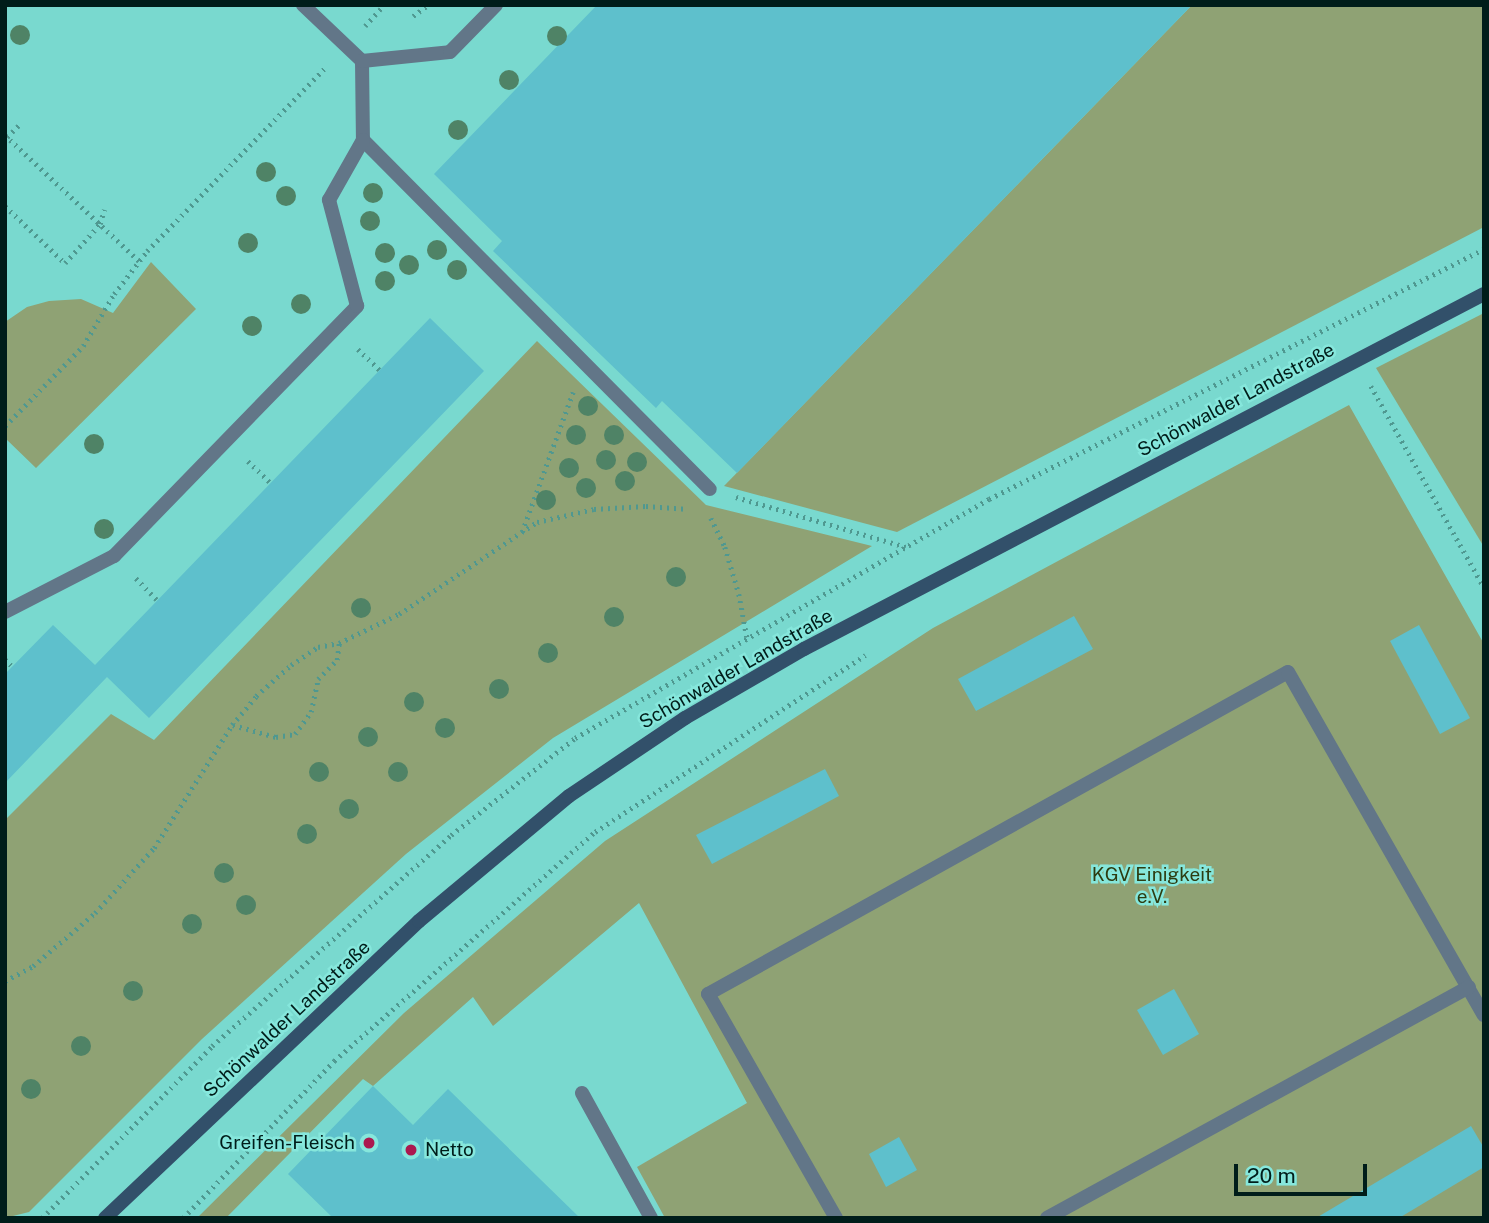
<!DOCTYPE html>
<meta charset="utf-8">
<style>
body{margin:0}
#map{position:relative;width:1489px;height:1223px;overflow:hidden;background:#79d9cf;font-family:"Public Sans",sans-serif}
div>[style]{position:absolute}
[style*='--x']{left:calc(var(--x)*1px);top:calc(var(--y)*1px);width:calc(var(--w)*1px);rotate:calc(var(--a)*1deg)}
.green>*{inset:0;background:#8fa274}
.building>*{inset:0;background:#5ec0cc}
.path>*{height:4.5px;margin-top:-2.25px;transform-origin:0;background:repeating-linear-gradient(90deg,#4f9890 0 2px,transparent 0 7px)}
.service>*{height:14px;margin:-7px;padding:0 7px;transform-origin:7px;border-radius:7px;background:#627688}
.minor>*{height:14px;margin:-7px;padding:0 7px;transform-origin:7px;border-radius:7px;background:#627688}
.secondary>*{height:14px;margin:-7px;padding:0 7px;transform-origin:7px;border-radius:7px;background:#32506a}
.trees>*{width:20px;height:20px;margin:-10px;border-radius:50%;background:#4f8366}
.dots>*{width:19px;height:19px;translate:-50% -50%;box-sizing:border-box;border:4px solid #86e7dc;border-radius:50%}
span{translate:-50% -50%;white-space:nowrap;text-align:center;line-height:1.15;-webkit-text-stroke:5px #86e7dc;paint-order:stroke}
.street-label{font-size:19px;color:#001d1a}
.park-label{font-size:19px;color:#2d3c11}
.poi-label{font-size:19px;color:#001d1a}
.right{translate:-100% -50%;text-align:right}
.left{translate:0 -50%;text-align:left}
.frame{position:absolute;inset:0;border:7px solid #001d1a;pointer-events:none}
.scale{position:absolute;left:1234px;top:1164px;width:133px;height:32px;box-sizing:border-box;border:4px solid #001d1a;border-top:0;padding-left:9px;font-size:21px;line-height:24px;white-space:nowrap;color:#001d1a;-webkit-text-stroke:5px #86e7dc;paint-order:stroke}
</style>
<div id="map">
<div class="green">
<i style="clip-path:polygon(1192px 5px,1484px 5px,1484px 227px,897px 532px,724px 486px)"></i>
<i style="clip-path:polygon(151px 262px,196px 309px,36px 468px,5px 438px,5px 322px,27px 307px,49px 301px,81px 299px,113px 313px)"></i>
<i style="clip-path:polygon(1484px 313px,1484px 547px,1376px 368px)"></i>
<i style="clip-path:polygon(537px 341px,706px 505px,872px 546px,553px 738px,406px 854px,202px 1039px,29px 1212px,5px 1218px,5px 820px,111px 714px,154px 740px)"></i>
<i style="clip-path:polygon(1349px 405px,1484px 644px,1484px 1218px,665px 1218px,637px 1167px,747px 1103px,639px 903px,493px 1026px,473px 997px,373px 1086px,363px 1079px,226px 1218px,197px 1218px,404px 1013px,605px 841px,933px 628px)"></i>
</div>
<div class="building">
<i style="clip-path:polygon(597px 5px,1192px 5px,737px 473px,662px 401px,656px 408px,493px 251px,502px 241px,434px 174px)"></i>
<i style="clip-path:polygon(430px 318px,484px 371px,149px 718px,107px 677px,5px 783px,5px 674px,53px 625px,95px 665px)"></i>
<i style="clip-path:polygon(1074px 616px,1093px 649px,976px 711px,958px 679px)"></i>
<i style="clip-path:polygon(1419px 625px,1470px 718px,1440px 734px,1390px 641px)"></i>
<i style="clip-path:polygon(825px 769px,839px 796px,712px 864px,696px 835px)"></i>
<i style="clip-path:polygon(1174px 989px,1199px 1034px,1163px 1055px,1137px 1010px)"></i>
<i style="clip-path:polygon(373px 1086px,413px 1125px,448px 1089px,580px 1218px,333px 1218px,288px 1174px)"></i>
<i style="clip-path:polygon(1471px 1126px,1484px 1148px,1484px 1167px,1399px 1218px,1316px 1218px)"></i>
<i style="clip-path:polygon(899px 1137px,917px 1170px,886px 1187px,869px 1154px)"></i>
</div>
<div class="path">
<i style="--x:413;--y:16;--w:19;--a:-36"></i>
<i style="--x:365;--y:26;--w:28;--a:-48"></i>
<i style="--x:5;--y:135;--w:184;--a:43.2"></i>
<i style="--x:7;--y:137;--w:20;--a:-45"></i>
<i style="--x:5;--y:206;--w:83;--a:43.5"></i>
<i style="--x:65;--y:263;--w:52;--a:-48.1"></i>
<i style="--x:100;--y:224;--w:15;--a:-74"></i>
<i style="--x:358;--y:349;--w:30;--a:44"></i>
<i style="--x:1371;--y:386;--w:231;--a:60.7"></i>
<i style="--x:5;--y:426;--w:112;--a:-45.7"></i>
<i style="--x:83;--y:346;--w:61;--a:-59.2"></i>
<i style="--x:114;--y:294;--w:54;--a:-52.5"></i>
<i style="--x:147;--y:251;--w:255;--a:-45.8"></i>
<i style="--x:248;--y:461;--w:30;--a:44"></i>
<i style="--x:736;--y:497;--w:177;--a:16.4"></i>
<i style="--x:711;--y:518;--w:32;--a:64"></i>
<i style="--x:725;--y:547;--w:49;--a:73.4"></i>
<i style="--x:739;--y:594;--w:44;--a:79.5"></i>
<i style="--x:522;--y:532;--w:149;--a:-70"></i>
<i style="--x:136;--y:578;--w:30;--a:46"></i>
<i style="--x:5;--y:659;--w:11;--a:45"></i>
<i style="--x:233;--y:725;--w:45;--a:15.6"></i>
<i style="--x:276;--y:737;--w:19;--a:-9"></i>
<i style="--x:295;--y:734;--w:27;--a:-54"></i>
<i style="--x:311;--y:712;--w:34;--a:-78"></i>
<i style="--x:318;--y:679;--w:27;--a:-45"></i>
<i style="--x:337;--y:660;--w:17;--a:-83"></i>
<i style="--x:5;--y:981;--w:32;--a:-28"></i>
<i style="--x:33;--y:966;--w:82;--a:-40.5"></i>
<i style="--x:95;--y:913;--w:88;--a:-47.8"></i>
<i style="--x:154;--y:848;--w:146;--a:-57.6"></i>
<i style="--x:232;--y:725;--w:38;--a:-50"></i>
<i style="--x:256;--y:696;--w:47;--a:-41.5"></i>
<i style="--x:291;--y:665;--w:32;--a:-34"></i>
<i style="--x:318;--y:647;--w:21;--a:-11"></i>
<i style="--x:339;--y:643;--w:67;--a:-25.8"></i>
<i style="--x:399;--y:614;--w:166;--a:-33.7"></i>
<i style="--x:537;--y:522;--w:58;--a:-12.8"></i>
<i style="--x:594;--y:509;--w:52;--a:-3.3"></i>
<i style="--x:646;--y:506;--w:39;--a:4"></i>
<i style="--x:42;--y:1218;--w:242;--a:-45.3"></i>
<i style="--x:212;--y:1046;--w:319;--a:-41.4"></i>
<i style="--x:451;--y:835;--w:157;--a:-38"></i>
<i style="--x:575;--y:738;--w:478;--a:-30"></i>
<i style="--x:989;--y:499;--w:555;--a:-26.8"></i>
<i style="--x:183;--y:1218;--w:218;--a:-46.1"></i>
<i style="--x:334;--y:1061;--w:347;--a:-41.3"></i>
<i style="--x:595;--y:832;--w:323;--a:-33.2"></i>
</div>
<div class="service">
<i style="--x:362;--y:61;--w:79;--a:89.3"></i>
<i style="--x:363;--y:140;--w:492;--a:45.2"></i>
<i style="--x:582;--y:1093;--w:143;--a:61.1"></i>
<i style="--x:836;--y:1218;--w:258;--a:-119.7"></i>
<i style="--x:708;--y:994;--w:663;--a:-29.04"></i>
<i style="--x:1288;--y:672;--w:395;--a:60.3"></i>
<i style="--x:1047;--y:1218;--w:481;--a:-28.7"></i>
</div>
<div class="minor">
<i style="--x:303;--y:5;--w:81;--a:43.5"></i>
<i style="--x:362;--y:61;--w:88;--a:-5.8"></i>
<i style="--x:450;--y:52;--w:66;--a:-45.6"></i>
<i style="--x:5;--y:612;--w:123;--a:-27.2"></i>
<i style="--x:114;--y:556;--w:349;--a:-45.8"></i>
<i style="--x:357;--y:306;--w:110;--a:-104.8"></i>
<i style="--x:329;--y:200;--w:69;--a:-60.5"></i>
</div>
<div class="secondary">
<i style="--x:105;--y:1218;--w:432;--a:-43.4"></i>
<i style="--x:419;--y:921;--w:195;--a:-39.8"></i>
<i style="--x:569;--y:796;--w:140;--a:-33.9"></i>
<i style="--x:685;--y:718;--w:138;--a:-30.1"></i>
<i style="--x:804;--y:649;--w:767;--a:-27.57"></i>
</div>
<div class="trees">
<i style="left:20px;top:35px"></i>
<i style="left:557px;top:36px"></i>
<i style="left:509px;top:80px"></i>
<i style="left:458px;top:130px"></i>
<i style="left:266px;top:172px"></i>
<i style="left:373px;top:193px"></i>
<i style="left:286px;top:196px"></i>
<i style="left:370px;top:221px"></i>
<i style="left:248px;top:243px"></i>
<i style="left:437px;top:250px"></i>
<i style="left:385px;top:253px"></i>
<i style="left:409px;top:265px"></i>
<i style="left:457px;top:270px"></i>
<i style="left:385px;top:281px"></i>
<i style="left:301px;top:304px"></i>
<i style="left:252px;top:326px"></i>
<i style="left:588px;top:406px"></i>
<i style="left:576px;top:435px"></i>
<i style="left:614px;top:435px"></i>
<i style="left:94px;top:444px"></i>
<i style="left:606px;top:460px"></i>
<i style="left:637px;top:462px"></i>
<i style="left:569px;top:468px"></i>
<i style="left:625px;top:481px"></i>
<i style="left:586px;top:488px"></i>
<i style="left:546px;top:500px"></i>
<i style="left:104px;top:529px"></i>
<i style="left:676px;top:577px"></i>
<i style="left:361px;top:608px"></i>
<i style="left:614px;top:617px"></i>
<i style="left:548px;top:653px"></i>
<i style="left:499px;top:689px"></i>
<i style="left:414px;top:702px"></i>
<i style="left:445px;top:728px"></i>
<i style="left:368px;top:737px"></i>
<i style="left:319px;top:772px"></i>
<i style="left:398px;top:772px"></i>
<i style="left:349px;top:809px"></i>
<i style="left:307px;top:834px"></i>
<i style="left:224px;top:873px"></i>
<i style="left:246px;top:905px"></i>
<i style="left:192px;top:924px"></i>
<i style="left:133px;top:991px"></i>
<i style="left:81px;top:1046px"></i>
<i style="left:31px;top:1089px"></i>
</div>
<div class="dots">
<i style="left:369px;top:1143px;background:#ab194f"></i>
<i style="left:411px;top:1150px;background:#ab194f"></i>
</div>
<div class="street-label">
<span style="left:1236px;top:400px;rotate:-28deg">Schönwalder Landstraße</span>
<span style="left:736px;top:669px;rotate:-30deg">Schönwalder Landstraße</span>
<span style="left:287px;top:1019px;rotate:-43deg">Schönwalder Landstraße</span>
</div>
<div class="park-label">
<span style="left:1152px;top:886px">KGV Einigkeit<br>e.V.</span>
</div>
<div class="poi-label">
<span class="right" style="left:355px;top:1143px">Greifen-Fleisch</span>
<span class="left" style="left:425px;top:1150px">Netto</span>
</div>
<div class="frame"></div>
<div class="scale">20 m</div>
</div>
